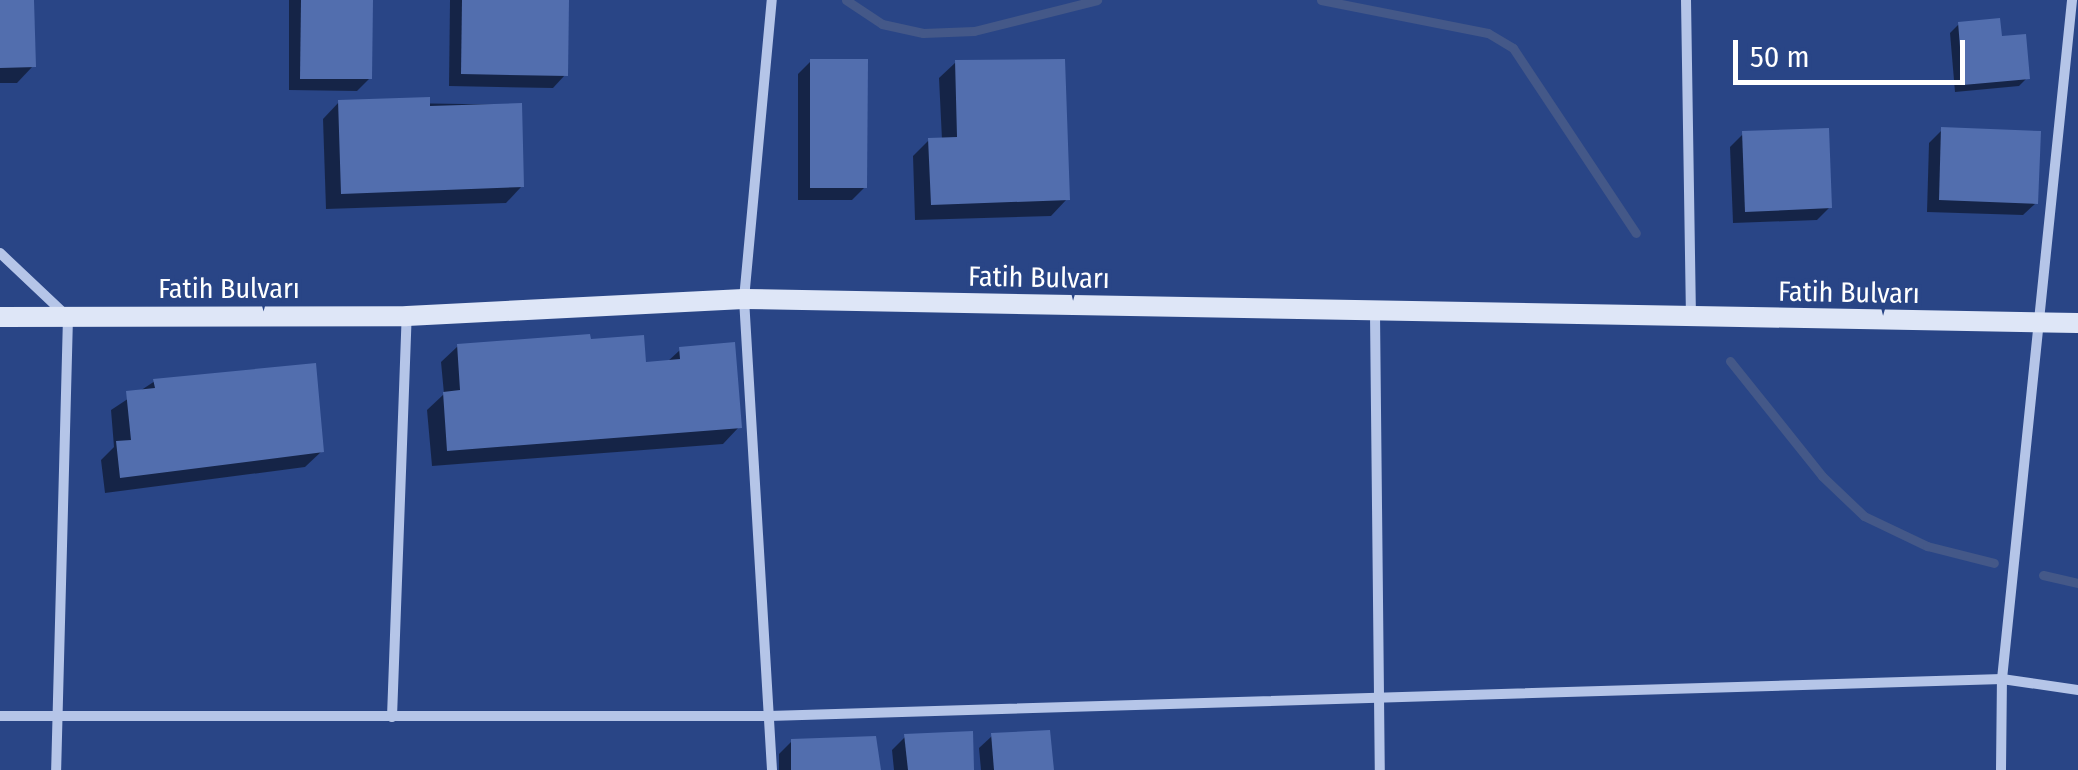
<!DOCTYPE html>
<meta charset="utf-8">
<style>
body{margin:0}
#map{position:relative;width:2078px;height:770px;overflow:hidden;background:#294586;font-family:"Fira Sans Condensed",sans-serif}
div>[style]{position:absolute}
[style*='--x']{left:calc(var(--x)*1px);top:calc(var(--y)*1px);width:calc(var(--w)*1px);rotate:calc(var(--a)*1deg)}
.shadow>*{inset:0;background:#0007}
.stream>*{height:9px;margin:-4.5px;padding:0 4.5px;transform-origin:4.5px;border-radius:4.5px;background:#445888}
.building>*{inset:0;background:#526eae}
.minor>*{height:10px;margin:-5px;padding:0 5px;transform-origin:5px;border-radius:5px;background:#b5c5e8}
.secondary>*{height:20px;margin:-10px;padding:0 10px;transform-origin:10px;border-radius:10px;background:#dee6f7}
span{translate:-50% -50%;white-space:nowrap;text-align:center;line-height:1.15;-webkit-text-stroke:8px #294586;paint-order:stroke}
.street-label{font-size:28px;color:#fff}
.scale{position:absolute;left:1733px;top:40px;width:232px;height:45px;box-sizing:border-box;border:5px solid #fff;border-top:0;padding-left:12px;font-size:30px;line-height:35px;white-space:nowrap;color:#fff;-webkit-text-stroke:8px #294586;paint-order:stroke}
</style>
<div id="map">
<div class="shadow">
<i style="clip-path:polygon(0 0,32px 0,33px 66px,17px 83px,0 83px)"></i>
<i style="clip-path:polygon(289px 0,370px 0,370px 78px,357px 91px,289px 90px)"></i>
<i style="clip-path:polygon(450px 0,567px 0,565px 75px,553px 88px,449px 86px)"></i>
<i style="clip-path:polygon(1959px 24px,2000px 39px,2027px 78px,2019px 86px,1955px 92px,1950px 33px)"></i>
<i style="clip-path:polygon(811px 61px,865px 187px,852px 200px,798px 200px,798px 74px)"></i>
<i style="clip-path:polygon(956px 62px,1067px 199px,1051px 216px,915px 220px,913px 156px,929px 140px,942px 140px,939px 78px)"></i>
<i style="clip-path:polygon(339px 102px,519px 105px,522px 186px,506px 203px,326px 209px,323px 119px)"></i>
<i style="clip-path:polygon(1942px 130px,2036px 203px,2023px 215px,1927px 212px,1929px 143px)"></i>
<i style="clip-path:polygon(1743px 134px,1830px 207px,1817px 220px,1733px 223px,1730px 147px)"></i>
<i style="clip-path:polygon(458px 346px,644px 364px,667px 362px,680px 350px,739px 427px,723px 444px,432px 466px,427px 410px,444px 394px,441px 362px)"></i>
<i style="clip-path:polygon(155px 381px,322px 451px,305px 467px,105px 493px,101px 460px,114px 447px,111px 410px)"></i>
<i style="clip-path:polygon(992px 736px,1051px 770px,981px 770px,979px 748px)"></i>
<i style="clip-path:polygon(905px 737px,972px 770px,894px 770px,892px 750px)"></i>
<i style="clip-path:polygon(792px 741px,879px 770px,779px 770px,779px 754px)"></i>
</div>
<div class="stream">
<i style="--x:846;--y:0;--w:43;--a:33.7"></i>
<i style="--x:882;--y:24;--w:42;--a:12.4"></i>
<i style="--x:923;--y:33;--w:51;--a:-2.2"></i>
<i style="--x:974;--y:31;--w:127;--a:-14.1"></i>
<i style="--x:1321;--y:0;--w:170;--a:11.2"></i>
<i style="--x:1488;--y:33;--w:29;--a:31"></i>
<i style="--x:1513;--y:48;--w:222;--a:56.4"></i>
<i style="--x:1730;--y:361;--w:147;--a:51.3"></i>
<i style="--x:1822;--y:476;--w:58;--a:43.6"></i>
<i style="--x:1864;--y:516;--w:70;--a:25.5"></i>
<i style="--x:1927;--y:546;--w:69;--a:14.2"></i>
<i style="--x:2043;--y:575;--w:36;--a:13"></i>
</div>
<div class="building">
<i style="clip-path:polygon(0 0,34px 0,36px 67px,0 68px)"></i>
<i style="clip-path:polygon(301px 0,373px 0,372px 79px,300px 79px)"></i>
<i style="clip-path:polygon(462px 0,569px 0,568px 76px,461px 74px)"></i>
<i style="clip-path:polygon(2000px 18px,2002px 36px,2026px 34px,2030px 79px,1963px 85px,1958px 22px)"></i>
<i style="clip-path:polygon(810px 59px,868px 59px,867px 188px,810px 188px)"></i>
<i style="clip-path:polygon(1065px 59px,1070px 200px,931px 205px,928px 138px,957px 137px,955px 60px)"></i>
<i style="clip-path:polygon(430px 97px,430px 106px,522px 103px,524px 187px,341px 194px,338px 100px)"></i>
<i style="clip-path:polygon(1941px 127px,2041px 131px,2038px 204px,1939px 200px)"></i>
<i style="clip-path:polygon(1829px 128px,1832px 208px,1745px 212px,1742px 131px)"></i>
<i style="clip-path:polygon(590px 334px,591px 339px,644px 335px,646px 362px,680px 359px,679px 347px,735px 342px,742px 428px,447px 451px,443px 392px,460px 390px,457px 344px)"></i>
<i style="clip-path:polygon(316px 363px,324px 452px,120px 478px,116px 441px,131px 440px,126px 391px,155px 388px,153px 379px)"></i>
<i style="clip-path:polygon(1050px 730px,1054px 770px,994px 770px,991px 733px)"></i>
<i style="clip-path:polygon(973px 731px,974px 770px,908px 770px,904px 734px)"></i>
<i style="clip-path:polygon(876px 736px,881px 770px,791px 770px,791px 739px)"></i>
</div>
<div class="minor">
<i style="--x:1686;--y:0;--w:318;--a:89.1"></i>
<i style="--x:0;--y:253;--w:93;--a:43.3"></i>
<i style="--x:68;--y:317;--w:453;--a:91.5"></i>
<i style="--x:1375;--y:314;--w:456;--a:89.4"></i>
<i style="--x:0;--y:716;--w:769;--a:0"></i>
<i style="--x:769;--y:716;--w:1234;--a:-1.72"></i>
<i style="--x:2002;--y:679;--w:77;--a:8.2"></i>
<i style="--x:392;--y:717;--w:400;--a:-87.9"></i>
<i style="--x:772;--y:770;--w:472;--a:-93.4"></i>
<i style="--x:744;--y:299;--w:300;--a:-84.7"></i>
<i style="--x:2001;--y:770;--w:91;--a:-89.4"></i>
<i style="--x:2002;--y:679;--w:683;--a:-84.11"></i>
</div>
<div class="secondary">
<i style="--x:0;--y:317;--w:407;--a:-0.1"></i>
<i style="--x:407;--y:316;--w:337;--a:-2.9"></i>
<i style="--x:744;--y:299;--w:1334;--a:1.03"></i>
</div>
<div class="street-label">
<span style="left:1039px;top:278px;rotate:1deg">Fatih Bulvarı</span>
<span style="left:229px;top:289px">Fatih Bulvarı</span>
<span style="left:1849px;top:293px;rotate:1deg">Fatih Bulvarı</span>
</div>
<div class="scale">50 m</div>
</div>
